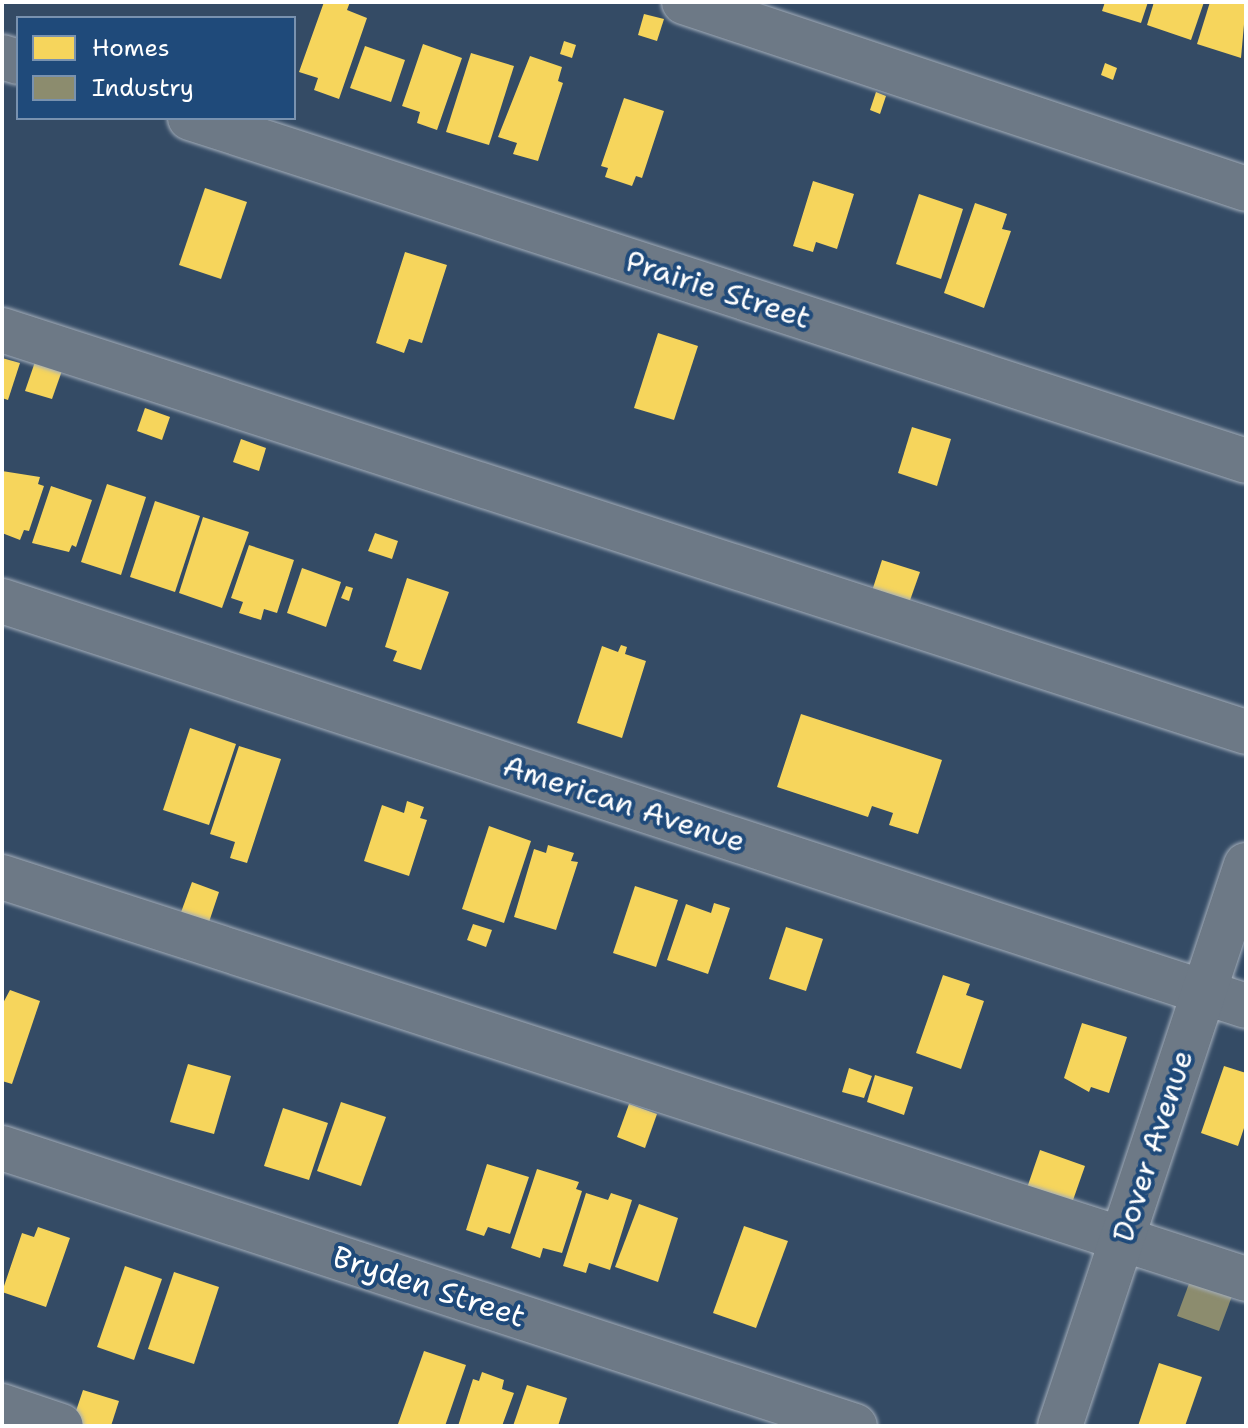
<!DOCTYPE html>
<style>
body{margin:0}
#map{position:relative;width:1248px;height:1428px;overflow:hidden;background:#344b65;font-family:"Shantell Sans",sans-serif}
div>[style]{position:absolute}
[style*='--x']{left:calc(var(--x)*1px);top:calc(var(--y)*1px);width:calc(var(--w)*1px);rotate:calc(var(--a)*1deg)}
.homes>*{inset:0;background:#f6d55c}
.industry>*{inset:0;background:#8c8c6e}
.roads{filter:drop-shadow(0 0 2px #a4aeba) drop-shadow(0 0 2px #a4aeba)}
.minor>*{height:44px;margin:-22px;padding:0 22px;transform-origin:22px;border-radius:22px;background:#6d7986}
span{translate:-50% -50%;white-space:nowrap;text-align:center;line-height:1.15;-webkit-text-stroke:8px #1f4a7a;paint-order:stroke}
.street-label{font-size:30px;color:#fff}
.frame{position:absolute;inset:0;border:4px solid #fff;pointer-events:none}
.legend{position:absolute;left:16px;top:16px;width:280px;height:104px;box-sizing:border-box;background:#1f4a7a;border:2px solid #7992af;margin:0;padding:10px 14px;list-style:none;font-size:24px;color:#fff}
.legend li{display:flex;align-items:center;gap:16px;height:40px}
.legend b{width:40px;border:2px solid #7992af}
</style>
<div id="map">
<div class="homes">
<i style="clip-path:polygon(324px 2px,350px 2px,347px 10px,367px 18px,339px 99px,314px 90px,318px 78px,299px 72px)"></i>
<i style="clip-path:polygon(1105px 2px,1148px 2px,1141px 23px,1102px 11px)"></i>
<i style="clip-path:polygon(1154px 2px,1204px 2px,1191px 40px,1147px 25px)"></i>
<i style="clip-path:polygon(1210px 2px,1246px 2px,1241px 58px,1197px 44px)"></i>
<i style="clip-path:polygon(644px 14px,664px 19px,657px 41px,638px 35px)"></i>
<i style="clip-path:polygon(564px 41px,576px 45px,572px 58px,560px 54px)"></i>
<i style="clip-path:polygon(423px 44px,462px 58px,437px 130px,417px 123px,420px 112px,402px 106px)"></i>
<i style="clip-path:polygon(365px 46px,405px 60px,391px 102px,350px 88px)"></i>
<i style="clip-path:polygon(471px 53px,514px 66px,489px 145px,446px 132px)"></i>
<i style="clip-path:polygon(530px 56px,562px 67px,558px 81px,563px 83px,538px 161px,513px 154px,517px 143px,498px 137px)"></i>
<i style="clip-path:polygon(1105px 63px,1117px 68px,1113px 80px,1101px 75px)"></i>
<i style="clip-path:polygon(876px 92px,886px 96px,880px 114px,870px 110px)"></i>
<i style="clip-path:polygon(624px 98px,664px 111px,642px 178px,636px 176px,632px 186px,605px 177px,608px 168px,601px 166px)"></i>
<i style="clip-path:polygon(813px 181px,854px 194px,837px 249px,816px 242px,813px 252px,793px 246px)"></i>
<i style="clip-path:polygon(205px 188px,247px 202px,221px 279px,179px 265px)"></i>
<i style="clip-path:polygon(919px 194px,963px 209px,941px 279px,896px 264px)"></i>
<i style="clip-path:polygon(975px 203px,1007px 214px,1002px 229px,1011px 231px,984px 308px,944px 293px)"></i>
<i style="clip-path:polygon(405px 252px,447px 265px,422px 343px,409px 339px,404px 353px,376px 343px)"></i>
<i style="clip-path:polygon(658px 333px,698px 346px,674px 420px,634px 408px)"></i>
<i style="clip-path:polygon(37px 356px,64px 365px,52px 399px,25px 391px)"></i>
<i style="clip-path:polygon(2px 358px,20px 363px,8px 400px,2px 398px)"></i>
<i style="clip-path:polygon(145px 408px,170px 417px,162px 440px,137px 431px)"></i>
<i style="clip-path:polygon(912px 427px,951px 439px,937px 486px,898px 473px)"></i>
<i style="clip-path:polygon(241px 439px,266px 448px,259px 471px,233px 462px)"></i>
<i style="clip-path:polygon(2px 471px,40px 477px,38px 484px,44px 486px,29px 531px,24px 530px,20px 540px,2px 533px)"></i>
<i style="clip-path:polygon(107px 484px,146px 497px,121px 575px,81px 562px)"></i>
<i style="clip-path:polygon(51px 486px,92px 500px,76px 547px,72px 545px,69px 552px,32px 543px)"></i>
<i style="clip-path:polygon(155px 501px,200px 516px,175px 592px,130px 577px)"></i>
<i style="clip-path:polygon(203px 517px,249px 532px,222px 608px,179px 593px)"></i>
<i style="clip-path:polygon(375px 533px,398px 541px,392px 559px,368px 551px)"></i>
<i style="clip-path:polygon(249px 545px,294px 560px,277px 613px,264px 609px,261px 620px,239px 613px,243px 602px,231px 598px)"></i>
<i style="clip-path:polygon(882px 560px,920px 572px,908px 606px,871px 594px)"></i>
<i style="clip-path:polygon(302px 568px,341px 582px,326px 627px,287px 613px)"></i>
<i style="clip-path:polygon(407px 578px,449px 592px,421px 670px,393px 661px,397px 651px,385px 647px)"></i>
<i style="clip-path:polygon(346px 586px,353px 588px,349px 601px,341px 598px)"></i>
<i style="clip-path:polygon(621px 645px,627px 647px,625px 654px,646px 661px,622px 738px,577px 723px,602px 646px,618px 652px)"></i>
<i style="clip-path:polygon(801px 714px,942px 760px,918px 834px,889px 825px,893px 813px,872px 806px,868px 817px,777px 787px)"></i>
<i style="clip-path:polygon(190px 728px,236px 744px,209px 825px,163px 810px)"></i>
<i style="clip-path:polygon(239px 746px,281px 759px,247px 863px,230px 858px,235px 842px,210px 834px)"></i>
<i style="clip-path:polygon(407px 801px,424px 807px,420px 818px,427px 820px,409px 876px,364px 861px,382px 805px,404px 813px)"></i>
<i style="clip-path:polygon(489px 826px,531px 841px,504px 923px,462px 909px)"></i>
<i style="clip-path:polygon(548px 845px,574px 853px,571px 861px,578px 862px,556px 930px,514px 917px,534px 849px,546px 853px)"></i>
<i style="clip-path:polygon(192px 882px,219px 892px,208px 925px,180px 915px)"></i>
<i style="clip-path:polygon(635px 886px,678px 900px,656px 967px,613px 953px)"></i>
<i style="clip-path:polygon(714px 903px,730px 908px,708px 974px,667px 960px,686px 904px,711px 913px)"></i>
<i style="clip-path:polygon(473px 924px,492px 930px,486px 947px,467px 940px)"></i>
<i style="clip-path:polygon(786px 927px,823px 939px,806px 991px,769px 979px)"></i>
<i style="clip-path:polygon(943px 975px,970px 984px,966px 995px,984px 1001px,961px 1069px,916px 1053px)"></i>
<i style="clip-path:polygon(10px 990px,40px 1001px,12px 1084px,2px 1081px,2px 1005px)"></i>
<i style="clip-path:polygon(1082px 1023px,1127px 1037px,1109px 1093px,1091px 1087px,1089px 1092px,1064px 1078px)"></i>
<i style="clip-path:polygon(188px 1064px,231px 1076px,214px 1134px,170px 1122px)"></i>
<i style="clip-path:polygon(1224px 1066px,1246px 1073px,1246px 1122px,1238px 1146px,1201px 1133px)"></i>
<i style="clip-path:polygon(849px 1068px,872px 1076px,864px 1098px,842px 1092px)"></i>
<i style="clip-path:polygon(875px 1075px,913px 1087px,904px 1115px,867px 1102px)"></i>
<i style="clip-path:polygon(341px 1102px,386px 1117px,361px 1186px,317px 1171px)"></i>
<i style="clip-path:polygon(629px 1104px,657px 1114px,645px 1148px,617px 1137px)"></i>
<i style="clip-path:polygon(283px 1108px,328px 1123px,309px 1180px,264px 1166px)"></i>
<i style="clip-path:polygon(1040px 1150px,1085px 1166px,1072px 1203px,1027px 1188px)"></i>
<i style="clip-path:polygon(487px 1164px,529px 1177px,510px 1234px,488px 1227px,484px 1236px,466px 1230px)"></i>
<i style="clip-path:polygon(537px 1169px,579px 1182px,576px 1189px,582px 1191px,562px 1253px,543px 1248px,540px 1258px,511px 1248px)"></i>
<i style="clip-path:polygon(586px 1193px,608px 1200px,611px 1193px,632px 1200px,610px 1270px,589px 1263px,586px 1273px,563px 1266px)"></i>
<i style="clip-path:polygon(639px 1204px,678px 1218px,658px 1282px,615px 1267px)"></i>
<i style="clip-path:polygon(744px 1226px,788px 1241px,756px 1328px,713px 1313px)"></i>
<i style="clip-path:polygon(38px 1227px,70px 1238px,46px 1307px,2px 1292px,22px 1233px,34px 1237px)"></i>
<i style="clip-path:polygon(125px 1266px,162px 1279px,134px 1360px,97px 1347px)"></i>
<i style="clip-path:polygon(174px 1272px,219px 1287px,194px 1364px,148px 1349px)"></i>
<i style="clip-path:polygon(424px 1351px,466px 1365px,445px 1426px,398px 1424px)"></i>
<i style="clip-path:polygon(1159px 1363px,1202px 1377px,1185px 1426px,1138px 1426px)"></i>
<i style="clip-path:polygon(482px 1372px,504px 1380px,502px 1389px,514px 1393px,502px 1426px,458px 1426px,473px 1379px,479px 1381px)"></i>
<i style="clip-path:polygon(527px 1385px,567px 1398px,558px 1426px,513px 1426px)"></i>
<i style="clip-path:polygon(83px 1390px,119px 1401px,111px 1426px,71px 1426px)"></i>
</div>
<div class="industry">
<i style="clip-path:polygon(1190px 1281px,1232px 1296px,1219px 1331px,1177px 1316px)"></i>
</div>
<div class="roads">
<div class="minor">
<i style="--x:684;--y:2;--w:592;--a:18.4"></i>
<i style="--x:2;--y:57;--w:17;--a:17"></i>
<i style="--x:190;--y:118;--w:1110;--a:17.99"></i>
<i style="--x:2;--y:330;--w:1307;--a:17.91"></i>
<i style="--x:2;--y:601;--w:1308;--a:18.03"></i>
<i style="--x:2;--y:877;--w:1307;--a:17.91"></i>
<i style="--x:2;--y:1148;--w:897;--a:18.05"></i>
<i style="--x:2;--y:1406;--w:62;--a:18.7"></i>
<i style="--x:1060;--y:1426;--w:591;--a:-71.66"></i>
</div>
</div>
<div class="street-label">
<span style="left:718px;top:290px;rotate:18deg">Prairie Street</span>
<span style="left:624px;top:804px;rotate:18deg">American Avenue</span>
<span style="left:1153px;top:1146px;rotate:-72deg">Dover Avenue</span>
<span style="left:429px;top:1287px;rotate:18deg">Bryden Street</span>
</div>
<div class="frame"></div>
<ul class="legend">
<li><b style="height:22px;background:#f6d55c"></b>Homes</li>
<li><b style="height:22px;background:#8c8c6e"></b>Industry</li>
</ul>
</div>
